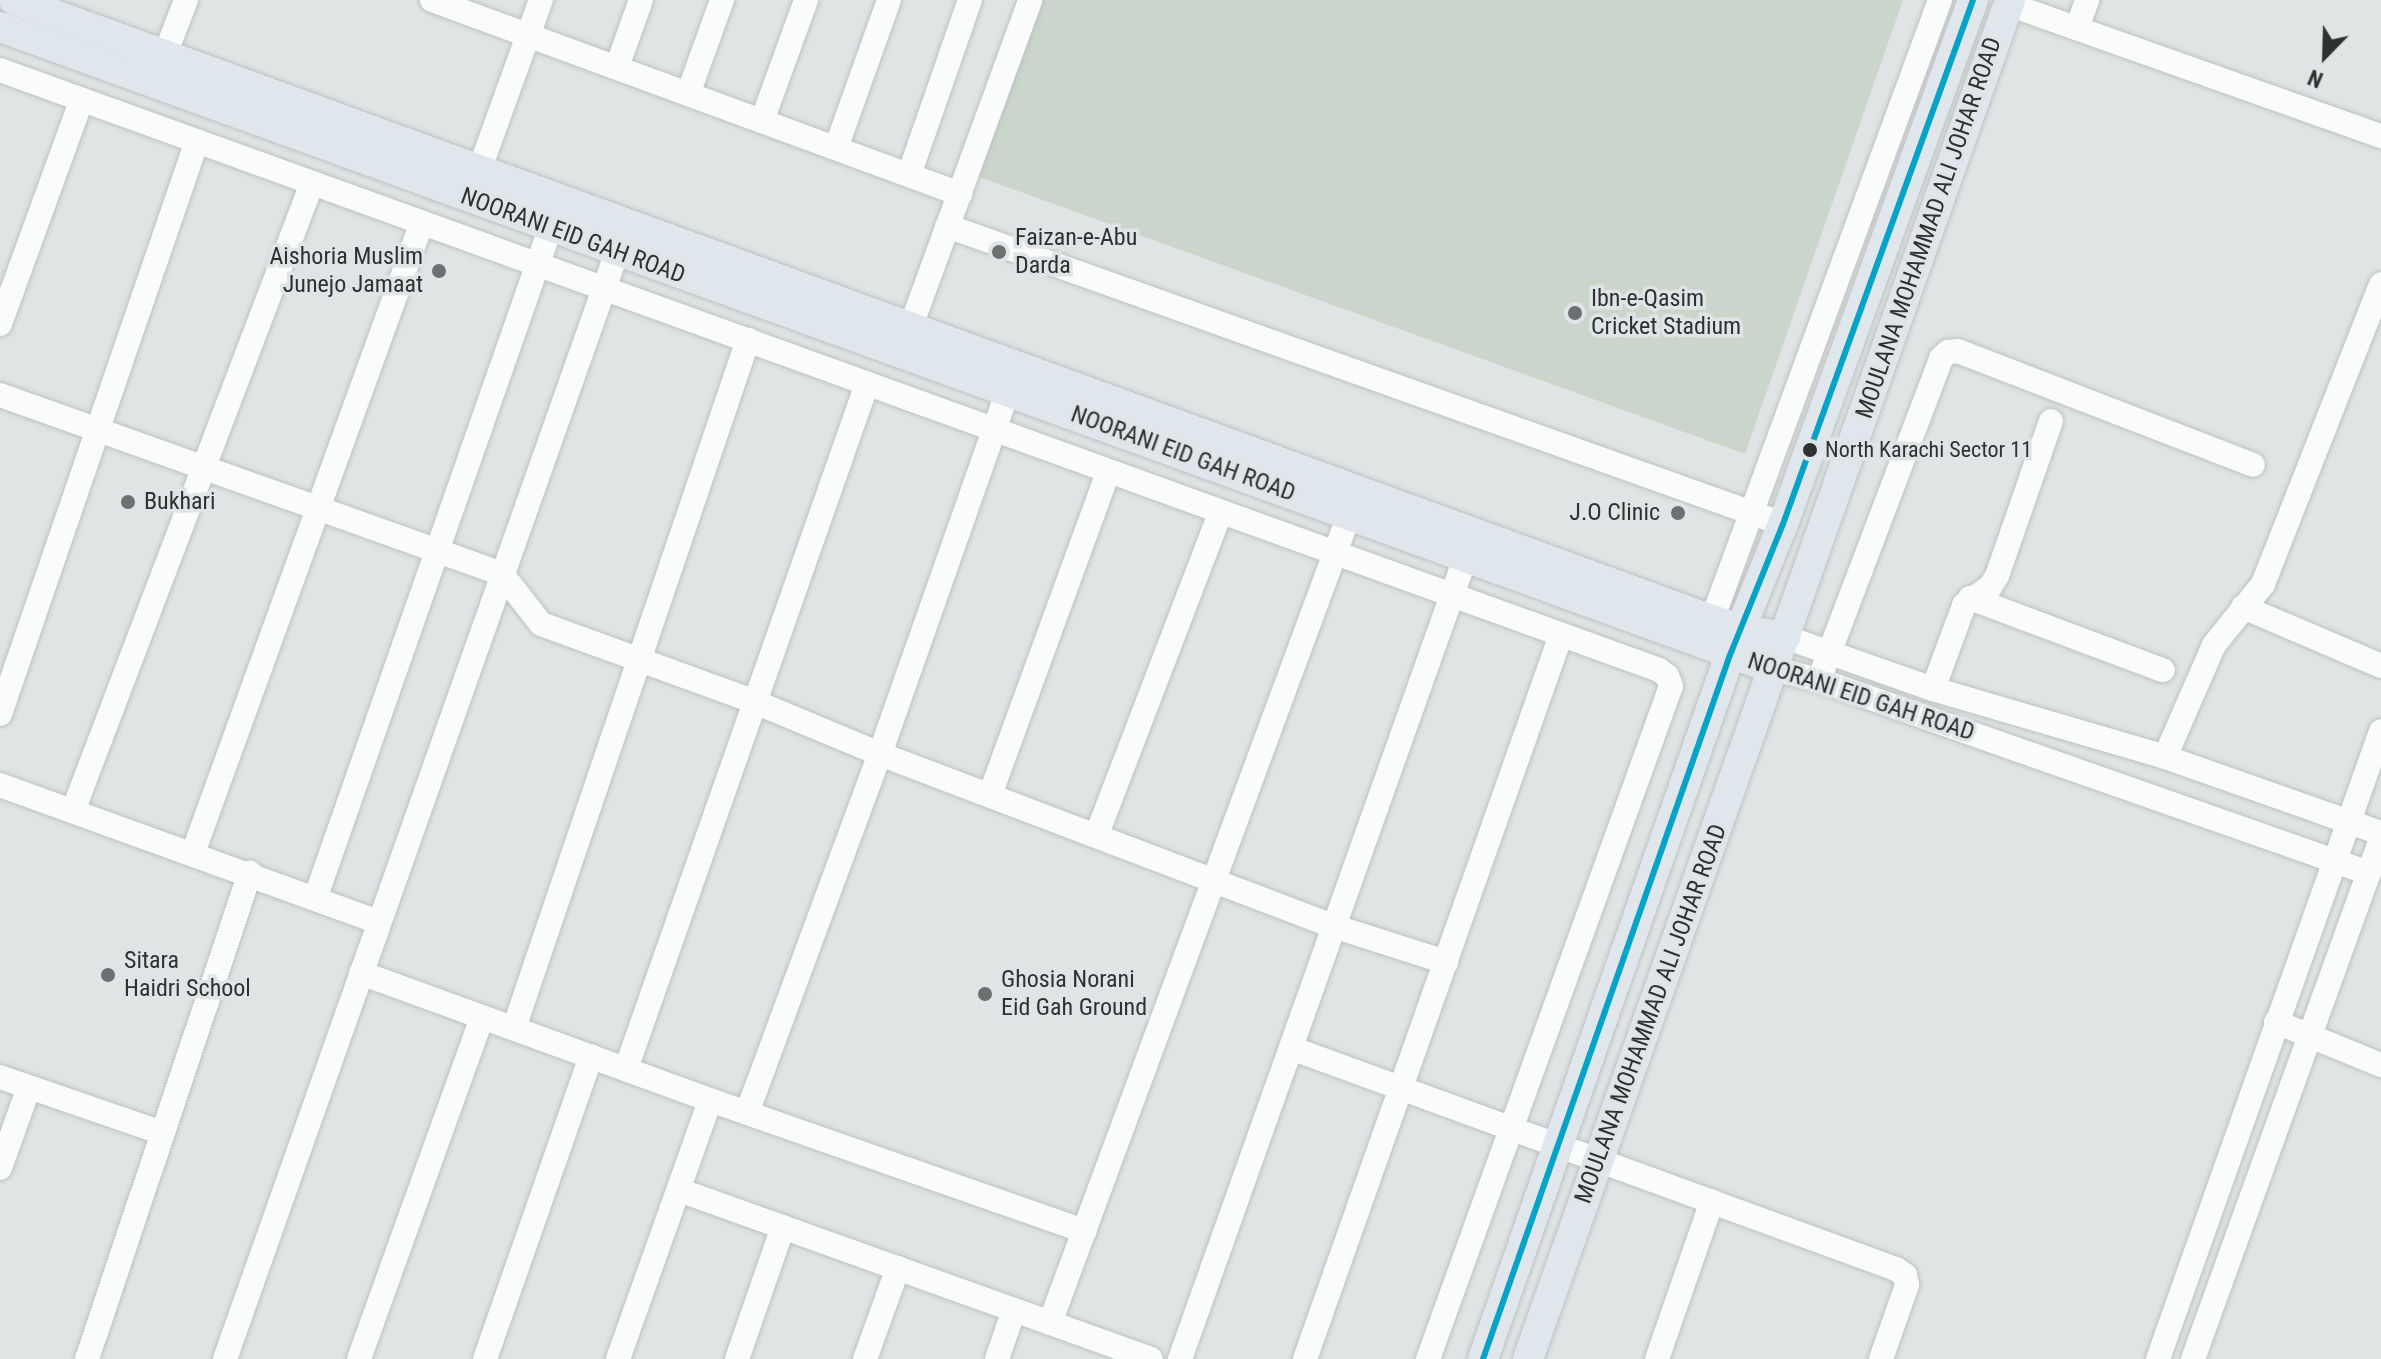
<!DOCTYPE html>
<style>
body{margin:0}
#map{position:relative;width:2381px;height:1359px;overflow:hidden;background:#e0e4e5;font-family:"Roboto Condensed",sans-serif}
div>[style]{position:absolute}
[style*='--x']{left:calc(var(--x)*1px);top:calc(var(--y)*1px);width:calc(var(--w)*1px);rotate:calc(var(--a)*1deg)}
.green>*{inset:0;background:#cad5cc}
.roads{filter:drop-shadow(0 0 2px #bec1c1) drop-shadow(0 0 2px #bec1c1)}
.minor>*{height:24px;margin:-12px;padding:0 12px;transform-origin:12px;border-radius:12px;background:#fafbfb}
.major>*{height:30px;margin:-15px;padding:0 15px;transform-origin:15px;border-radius:15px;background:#e0e7ec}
.bus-1>*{height:6px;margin:-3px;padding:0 3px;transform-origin:3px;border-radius:3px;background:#02a3c6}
.dots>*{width:22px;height:22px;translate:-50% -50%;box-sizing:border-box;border:4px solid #dfe5e6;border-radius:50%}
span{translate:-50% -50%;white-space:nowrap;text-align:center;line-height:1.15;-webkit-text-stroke:7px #dfe5e6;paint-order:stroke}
.bus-label{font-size:22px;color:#2f3131}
.left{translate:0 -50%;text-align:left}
.street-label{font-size:24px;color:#2f3131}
.poi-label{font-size:24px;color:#2f3131}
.right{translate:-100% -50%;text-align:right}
.north{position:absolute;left:2285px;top:16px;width:80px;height:80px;-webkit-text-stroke:6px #dfe5e6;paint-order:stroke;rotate:203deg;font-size:22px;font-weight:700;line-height:32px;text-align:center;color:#2f3131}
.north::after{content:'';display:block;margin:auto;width:28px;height:36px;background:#2f3131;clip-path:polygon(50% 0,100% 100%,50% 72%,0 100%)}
</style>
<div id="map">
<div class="green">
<i style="clip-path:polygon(1030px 0,1903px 0,1745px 454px,968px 173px)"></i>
</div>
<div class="roads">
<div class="minor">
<i style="--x:432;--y:0;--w:563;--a:20.17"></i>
<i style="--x:2008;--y:4;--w:396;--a:19.5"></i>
<i style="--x:2077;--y:28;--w:30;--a:-70"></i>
<i style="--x:164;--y:57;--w:61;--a:-68.9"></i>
<i style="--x:617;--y:67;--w:71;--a:-70.3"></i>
<i style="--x:0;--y:70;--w:1764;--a:19.88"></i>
<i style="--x:1659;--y:670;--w:10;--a:37"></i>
<i style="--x:1667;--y:676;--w:11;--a:68"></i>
<i style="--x:1671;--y:686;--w:716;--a:109.85"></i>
<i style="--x:688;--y:94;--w:100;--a:-70.1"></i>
<i style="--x:762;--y:121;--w:129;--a:-70"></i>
<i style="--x:836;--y:148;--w:157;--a:-70.3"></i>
<i style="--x:479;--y:171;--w:182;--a:-70.1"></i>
<i style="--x:909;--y:175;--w:185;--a:-70.8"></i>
<i style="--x:947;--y:226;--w:888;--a:19.62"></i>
<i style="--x:0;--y:324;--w:239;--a:-70"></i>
<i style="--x:911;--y:326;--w:347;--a:-69.9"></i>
<i style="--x:0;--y:395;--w:533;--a:19.62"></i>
<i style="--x:502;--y:574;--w:63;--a:52"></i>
<i style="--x:541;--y:624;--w:228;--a:20"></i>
<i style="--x:755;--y:702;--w:135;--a:22.6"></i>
<i style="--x:880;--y:754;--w:485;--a:20.8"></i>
<i style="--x:1333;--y:926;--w:119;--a:17.7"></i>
<i style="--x:1970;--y:598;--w:206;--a:20.5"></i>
<i style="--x:2243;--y:607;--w:150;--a:23.1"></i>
<i style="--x:1712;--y:620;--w:661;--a:-69.81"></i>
<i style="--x:1785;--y:637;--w:157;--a:19.4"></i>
<i style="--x:1933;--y:689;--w:242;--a:16.3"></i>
<i style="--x:2165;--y:757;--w:229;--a:19.4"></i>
<i style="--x:1774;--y:669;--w:46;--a:13.7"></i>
<i style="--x:1819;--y:680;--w:583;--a:19.34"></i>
<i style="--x:1819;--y:680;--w:344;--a:-69.2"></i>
<i style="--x:1941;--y:358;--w:9;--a:-41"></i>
<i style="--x:1948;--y:352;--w:10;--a:-6"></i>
<i style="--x:1958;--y:351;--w:316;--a:21.1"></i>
<i style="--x:1933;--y:689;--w:90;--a:-69.7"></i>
<i style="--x:1964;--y:605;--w:32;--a:-35"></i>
<i style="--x:1990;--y:587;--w:13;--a:-58"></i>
<i style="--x:1997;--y:576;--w:164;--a:-70.8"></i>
<i style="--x:0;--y:714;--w:606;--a:-71.03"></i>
<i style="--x:2165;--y:757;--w:122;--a:-66.4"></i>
<i style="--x:2214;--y:645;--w:78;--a:-51.2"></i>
<i style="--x:2263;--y:584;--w:322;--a:-68.5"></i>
<i style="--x:0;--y:785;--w:403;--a:19.9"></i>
<i style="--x:990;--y:795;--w:344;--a:-69.9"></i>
<i style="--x:73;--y:811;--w:672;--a:-69.16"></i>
<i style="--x:1097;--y:834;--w:344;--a:-69"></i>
<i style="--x:193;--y:853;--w:671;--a:-70.05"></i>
<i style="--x:315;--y:899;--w:710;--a:-70.67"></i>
<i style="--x:361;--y:973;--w:371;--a:20"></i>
<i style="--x:710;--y:1100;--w:397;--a:19.3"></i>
<i style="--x:2276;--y:1022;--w:113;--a:22.3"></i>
<i style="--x:514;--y:1028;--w:727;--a:-71.22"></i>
<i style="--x:1291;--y:1048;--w:644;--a:20.07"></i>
<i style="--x:1896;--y:1269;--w:11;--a:34"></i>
<i style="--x:1905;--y:1275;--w:10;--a:79"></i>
<i style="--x:1907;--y:1285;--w:78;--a:109.4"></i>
<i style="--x:626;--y:1069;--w:726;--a:-70.62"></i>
<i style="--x:0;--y:1077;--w:172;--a:19"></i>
<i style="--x:747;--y:1113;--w:383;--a:-69.7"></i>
<i style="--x:880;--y:754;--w:386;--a:-70.6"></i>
<i style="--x:0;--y:1168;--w:86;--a:-70.3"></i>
<i style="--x:679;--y:1190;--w:501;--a:19.7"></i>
<i style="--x:1050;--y:1323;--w:862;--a:-69.69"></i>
<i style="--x:87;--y:1359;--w:513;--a:-71.46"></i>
<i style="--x:225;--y:1359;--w:1174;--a:-70.5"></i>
<i style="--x:359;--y:1359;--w:363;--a:-70.2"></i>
<i style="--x:485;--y:1359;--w:321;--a:-70.7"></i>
<i style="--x:618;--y:1359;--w:275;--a:-70.4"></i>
<i style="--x:737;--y:1359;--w:140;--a:-70.8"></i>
<i style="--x:865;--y:1359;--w:97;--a:-70.1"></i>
<i style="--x:997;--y:1359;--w:52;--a:-70.9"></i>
<i style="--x:1180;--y:1359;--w:852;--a:-70.4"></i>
<i style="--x:1305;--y:1359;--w:768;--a:-70.53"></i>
<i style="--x:1657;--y:1359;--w:167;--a:-70.8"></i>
<i style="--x:2158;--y:1359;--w:666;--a:-70.45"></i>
<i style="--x:2193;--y:1359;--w:553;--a:-70.12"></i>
</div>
<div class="major">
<i style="--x:14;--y:0;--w:1808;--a:20.06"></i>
<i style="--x:1712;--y:620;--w:33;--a:18"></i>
<i style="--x:1743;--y:630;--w:43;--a:9.5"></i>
<i style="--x:0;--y:27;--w:1887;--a:19.89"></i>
<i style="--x:1483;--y:1359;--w:746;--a:-70.67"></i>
<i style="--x:1730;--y:655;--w:141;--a:-68"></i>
<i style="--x:1783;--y:524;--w:557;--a:-70.07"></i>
<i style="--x:1528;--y:1359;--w:1442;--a:-70.47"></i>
</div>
</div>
<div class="bus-1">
<i style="--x:1483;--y:1359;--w:746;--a:-70.67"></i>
<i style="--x:1730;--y:655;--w:141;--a:-68"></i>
<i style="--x:1783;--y:524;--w:557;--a:-70.07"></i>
</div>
<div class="dots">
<i style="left:999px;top:252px;background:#6d7070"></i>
<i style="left:439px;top:271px;background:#6d7070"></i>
<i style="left:1575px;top:313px;background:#6d7070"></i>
<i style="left:1810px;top:450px;background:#2f3131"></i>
<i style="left:128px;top:502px;background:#6d7070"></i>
<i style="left:1678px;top:513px;background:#6d7070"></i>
<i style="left:108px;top:975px;background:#6d7070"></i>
<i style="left:985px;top:994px;background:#6d7070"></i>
</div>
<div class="bus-label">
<span class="left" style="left:1825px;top:450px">North Karachi Sector 11</span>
</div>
<div class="street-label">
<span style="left:1929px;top:228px;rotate:-71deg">MOULANA MOHAMMAD ALI JOHAR ROAD</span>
<span style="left:573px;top:236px;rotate:20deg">NOORANI EID GAH ROAD</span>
<span style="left:1183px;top:454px;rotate:20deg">NOORANI EID GAH ROAD</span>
<span style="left:1861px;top:697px;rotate:18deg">NOORANI EID GAH ROAD</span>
<span style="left:1651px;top:1014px;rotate:-70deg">MOULANA MOHAMMAD ALI JOHAR ROAD</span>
</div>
<div class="poi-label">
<span class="left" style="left:1015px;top:252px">Faizan-e-Abu<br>Darda</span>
<span class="right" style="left:423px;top:271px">Aishoria Muslim<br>Junejo Jamaat</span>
<span class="left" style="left:1591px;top:313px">Ibn-e-Qasim<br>Cricket Stadium</span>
<span class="left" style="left:144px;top:502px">Bukhari</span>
<span class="right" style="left:1660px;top:513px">J.O Clinic</span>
<span class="left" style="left:124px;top:975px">Sitara<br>Haidri School</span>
<span class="left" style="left:1001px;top:994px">Ghosia Norani<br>Eid Gah Ground</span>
</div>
<div class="north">N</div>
</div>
